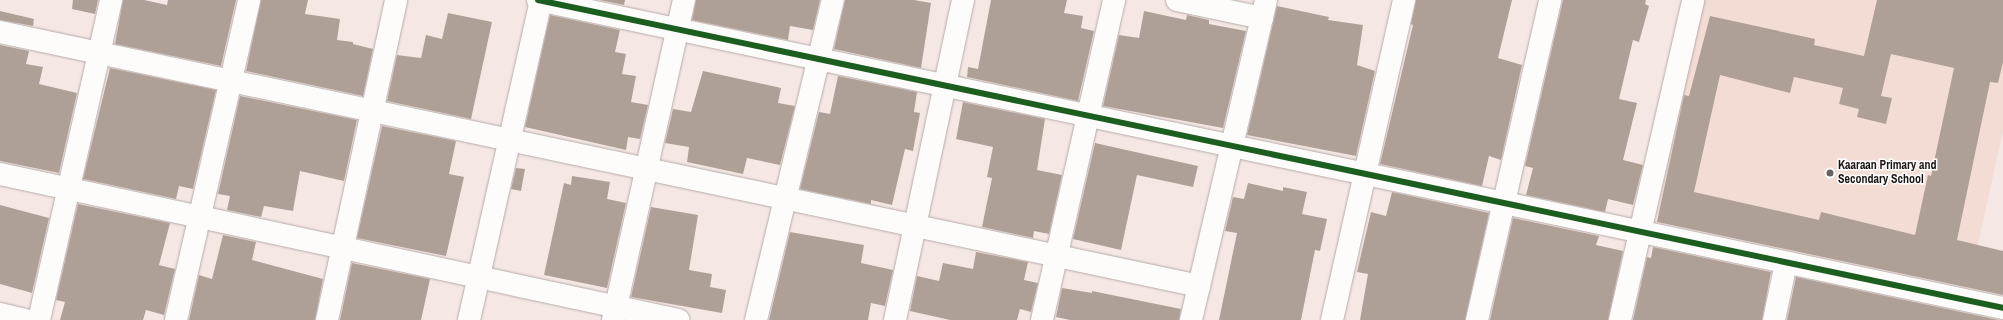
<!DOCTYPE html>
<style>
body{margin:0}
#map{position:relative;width:2003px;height:320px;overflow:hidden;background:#f5e8e4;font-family:"Archivo Narrow",sans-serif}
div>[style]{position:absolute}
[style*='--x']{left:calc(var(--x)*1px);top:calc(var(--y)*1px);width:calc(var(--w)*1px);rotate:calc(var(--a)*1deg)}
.built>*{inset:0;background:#f3dcd4}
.building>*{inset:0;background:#afa097}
.roads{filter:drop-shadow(0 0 1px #b5aba8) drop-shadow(0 0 1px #b5aba8)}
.street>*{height:22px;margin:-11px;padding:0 11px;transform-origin:11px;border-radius:11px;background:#fefcfb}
.secondary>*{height:22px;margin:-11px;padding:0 11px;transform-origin:11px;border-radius:11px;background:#fefcfb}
.cycleway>*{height:6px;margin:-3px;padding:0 3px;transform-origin:3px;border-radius:3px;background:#1b5e20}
.dots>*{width:11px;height:11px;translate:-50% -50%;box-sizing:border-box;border:2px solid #fff;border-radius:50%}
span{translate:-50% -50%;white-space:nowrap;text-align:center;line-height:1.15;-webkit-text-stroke:3px #fff;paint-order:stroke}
.poi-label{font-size:12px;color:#1d1512;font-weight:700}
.left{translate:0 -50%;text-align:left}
</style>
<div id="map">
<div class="built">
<i style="clip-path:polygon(1701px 0,2003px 0,2003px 131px,1970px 281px,1657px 215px)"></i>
</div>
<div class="building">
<i style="clip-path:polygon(73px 0,98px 0,95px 14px,72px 9px)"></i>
<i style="clip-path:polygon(123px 0,144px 0,167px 5px,168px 0,236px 0,221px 66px,115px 44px)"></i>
<i style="clip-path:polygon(261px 0,308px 0,305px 14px,340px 19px,337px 40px,353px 42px,353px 44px,373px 49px,363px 96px,246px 71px)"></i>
<i style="clip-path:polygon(599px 0,625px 0,624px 5px)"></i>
<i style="clip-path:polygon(696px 0,820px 0,813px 30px,790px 26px,788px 40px,692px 20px)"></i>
<i style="clip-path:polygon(845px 0,914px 0,931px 3px,921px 68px,834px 49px)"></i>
<i style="clip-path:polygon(991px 0,1067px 0,1064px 13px,1083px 16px,1081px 28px,1094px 31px,1078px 101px,967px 77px,968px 67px,978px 69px)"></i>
<i style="clip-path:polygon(1416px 0,1512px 0,1498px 58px,1522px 65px,1501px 160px,1489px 156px,1482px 186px,1380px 164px,1413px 25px,1411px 24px)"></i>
<i style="clip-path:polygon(1563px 0,1646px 0,1645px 4px,1649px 6px,1639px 42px,1633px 40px,1619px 99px,1637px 103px,1623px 160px,1643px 165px,1633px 205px,1608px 199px,1605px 212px,1526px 195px,1533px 168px,1525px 166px)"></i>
<i style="clip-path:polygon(evenodd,1877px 0,2003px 0,2003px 62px,1998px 83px,1990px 82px,1957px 240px,2003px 251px,2003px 295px,1657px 222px,1684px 95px,1689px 96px,1710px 16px,1815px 39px,1814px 45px,1864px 56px,1877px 0,1891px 54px,1954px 68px,1931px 176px,1928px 175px,1915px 235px,1821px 212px,1819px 220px,1694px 192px,1720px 75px,1790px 93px,1794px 77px,1843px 88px,1839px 104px,1859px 109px,1857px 117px,1886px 124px,1892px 98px,1881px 96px,1891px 54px)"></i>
<i style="clip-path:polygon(1277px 6px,1329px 17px,1328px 20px,1363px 25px,1357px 65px,1375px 71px,1356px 156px,1247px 135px)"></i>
<i style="clip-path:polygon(0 11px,34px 19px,33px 26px,0 20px)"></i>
<i style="clip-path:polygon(1144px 11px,1186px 20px,1187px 15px,1209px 20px,1209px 24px,1246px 31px,1223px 128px,1103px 106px,1119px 35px,1139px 38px)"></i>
<i style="clip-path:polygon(448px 13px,492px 22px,471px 119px,387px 101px,397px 55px,421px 58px,426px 35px,442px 39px)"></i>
<i style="clip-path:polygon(550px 15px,620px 30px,615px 52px,626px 54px,622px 74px,636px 76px,631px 102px,648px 105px,640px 139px,628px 137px,626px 150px,525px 127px)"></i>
<i style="clip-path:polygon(0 45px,29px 51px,26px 64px,43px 67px,39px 84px,77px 93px,59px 173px,0 161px)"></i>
<i style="clip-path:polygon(110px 68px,216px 90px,193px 189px,179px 186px,176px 199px,83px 179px)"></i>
<i style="clip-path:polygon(703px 71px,781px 88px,778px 103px,795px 106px,780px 165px,747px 158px,743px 174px,687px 162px,689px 147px,665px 143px,673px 109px,691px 112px)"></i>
<i style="clip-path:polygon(838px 76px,917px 92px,914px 112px,920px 113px,913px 151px,905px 149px,892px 205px,871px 200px,871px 204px,800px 189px,819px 112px,830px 114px)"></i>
<i style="clip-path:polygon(240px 96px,357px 120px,344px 181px,300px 171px,293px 211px,264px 206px,261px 217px,227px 210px,230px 196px,218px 194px)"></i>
<i style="clip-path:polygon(963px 102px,1045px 119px,1037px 170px,1062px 175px,1049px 234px,1034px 231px,1033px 238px,982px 227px,992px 178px,987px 177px,993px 147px,956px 139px)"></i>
<i style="clip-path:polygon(382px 126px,456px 141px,449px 174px,464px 177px,446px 256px,357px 238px)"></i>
<i style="clip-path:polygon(1095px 143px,1198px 166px,1193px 187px,1137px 175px,1121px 250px,1073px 239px)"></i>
<i style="clip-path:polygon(516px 168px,525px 169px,521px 191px,511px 189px)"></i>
<i style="clip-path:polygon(572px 176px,610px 182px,607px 199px,626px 203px,607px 288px,544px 275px,564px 183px,571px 185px)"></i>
<i style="clip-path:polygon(1248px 183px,1283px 191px,1283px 187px,1307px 192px,1302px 214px,1327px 219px,1320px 251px,1315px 250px,1301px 320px,1219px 320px,1237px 233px,1225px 231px,1233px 197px,1244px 199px)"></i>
<i style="clip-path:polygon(1392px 192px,1489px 213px,1465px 320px,1360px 320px,1368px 274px,1357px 272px,1371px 212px,1386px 216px)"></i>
<i style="clip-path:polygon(78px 204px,170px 223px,159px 265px,175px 269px,164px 315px,146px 310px,143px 320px,60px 320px,65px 302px,56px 300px)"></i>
<i style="clip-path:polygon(0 205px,49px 218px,32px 293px,0 284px)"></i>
<i style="clip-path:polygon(651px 207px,698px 215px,689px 270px,712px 274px,710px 287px,726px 290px,722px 313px,631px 297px)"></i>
<i style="clip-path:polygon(1513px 218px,1599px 236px,1596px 245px,1623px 251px,1608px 320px,1490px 320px)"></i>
<i style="clip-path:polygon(790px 232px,864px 245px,861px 263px,893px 270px,885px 306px,871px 303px,868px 320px,769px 320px)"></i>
<i style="clip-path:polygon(223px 235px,256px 242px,252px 260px,323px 279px,315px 320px,189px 320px,199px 275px,212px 279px)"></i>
<i style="clip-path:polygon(1653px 247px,1771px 272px,1762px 320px,1633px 320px,1647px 257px,1651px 258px)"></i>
<i style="clip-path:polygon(976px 252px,1028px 262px,1024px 280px,1038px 283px,1031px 312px,1020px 309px,1017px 320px,950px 320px,910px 311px,917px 276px,939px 281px,943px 263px,973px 269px)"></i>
<i style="clip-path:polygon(352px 263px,430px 279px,421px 320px,340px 320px)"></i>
<i style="clip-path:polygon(1796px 277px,1999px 320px,1787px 320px)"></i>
<i style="clip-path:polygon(1062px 288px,1092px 293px,1092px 291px,1181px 309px,1179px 320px,1070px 320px,1056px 317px)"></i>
</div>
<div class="roads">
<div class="street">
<i style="--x:538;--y:0;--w:1497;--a:11.87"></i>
<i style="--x:1177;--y:0;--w:87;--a:12"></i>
<i style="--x:0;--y:32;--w:1226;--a:11.96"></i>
<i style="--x:0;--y:174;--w:694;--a:12.15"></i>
<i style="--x:39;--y:320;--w:328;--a:-77.3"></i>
<i style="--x:176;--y:320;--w:328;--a:-77.1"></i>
<i style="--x:327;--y:320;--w:327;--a:-77.8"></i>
<i style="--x:469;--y:320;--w:328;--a:-77.3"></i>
<i style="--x:613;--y:320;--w:328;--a:-77.5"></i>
<i style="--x:756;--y:320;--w:329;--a:-76.5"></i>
<i style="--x:895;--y:320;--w:327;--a:-78"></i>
<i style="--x:1042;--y:320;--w:328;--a:-77.3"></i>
<i style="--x:1191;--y:320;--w:329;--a:-76.8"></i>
<i style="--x:1332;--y:320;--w:328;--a:-77.3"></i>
<i style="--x:1477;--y:320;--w:328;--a:-77.1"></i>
<i style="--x:1620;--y:320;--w:328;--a:-77.1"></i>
<i style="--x:1774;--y:320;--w:58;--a:-78.1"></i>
</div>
<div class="secondary">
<i style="--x:0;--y:314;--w:26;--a:13"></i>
</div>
</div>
<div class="cycleway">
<i style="--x:538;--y:0;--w:1497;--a:11.87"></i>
</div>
<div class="dots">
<i style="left:1830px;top:173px;background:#695f5c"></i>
</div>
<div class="poi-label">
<span class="left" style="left:1838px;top:173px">Kaaraan Primary and<br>Secondary School</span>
</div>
</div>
